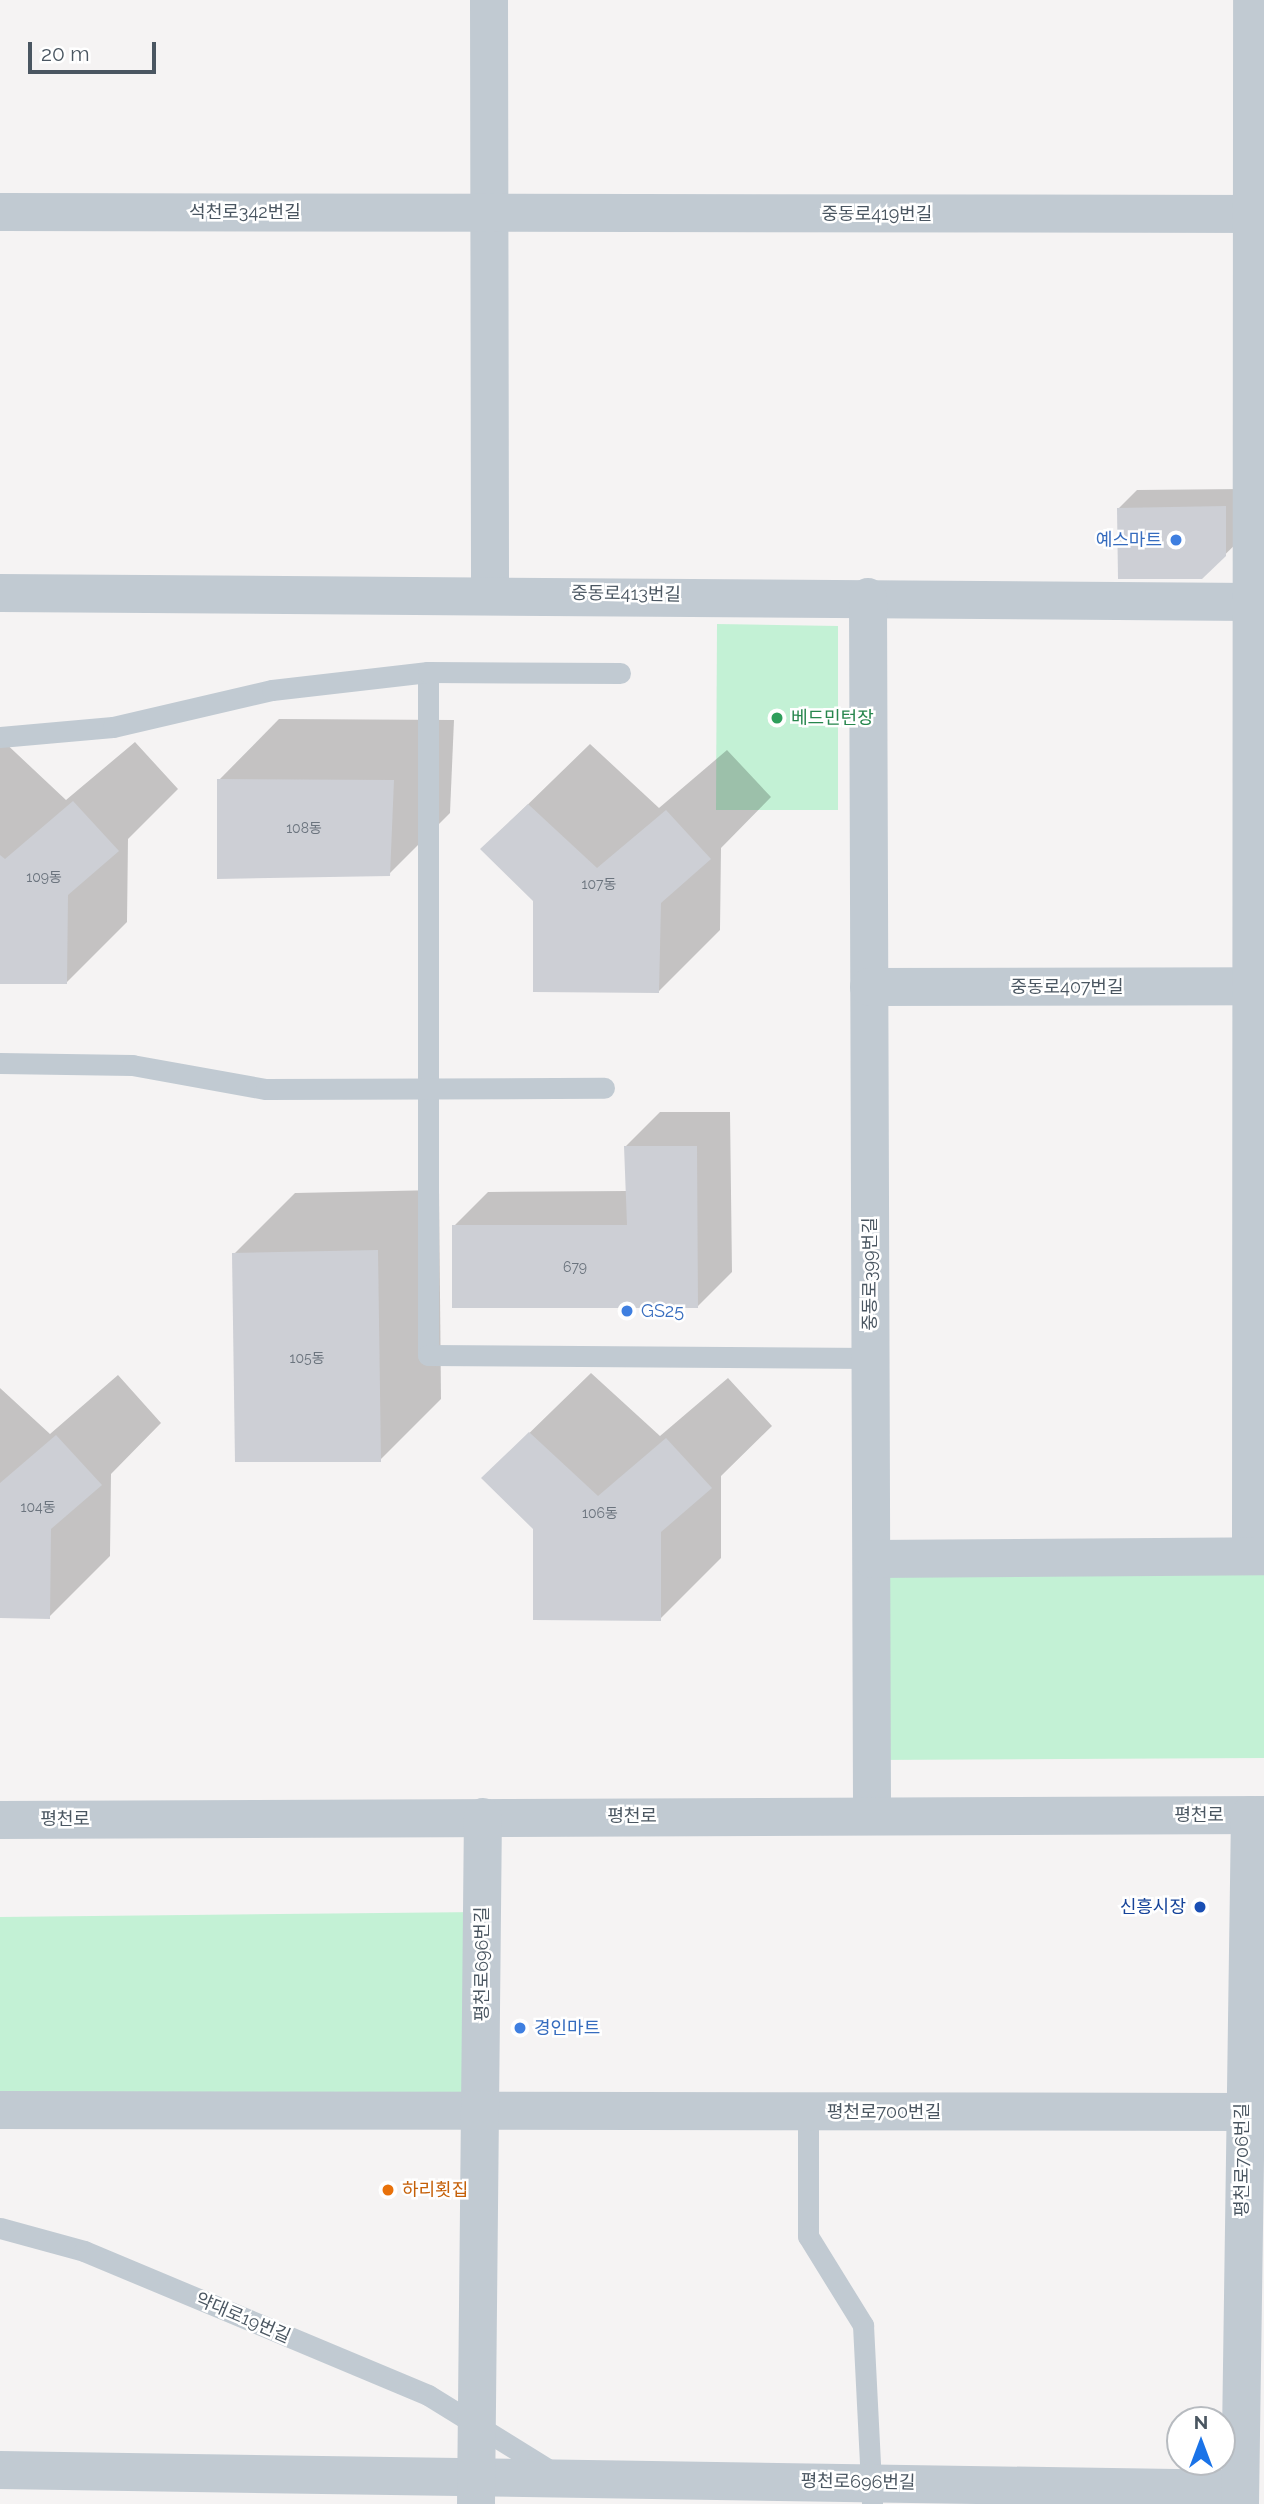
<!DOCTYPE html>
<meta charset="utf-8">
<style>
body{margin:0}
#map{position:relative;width:1264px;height:2504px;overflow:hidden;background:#f5f3f3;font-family:Raleway,"Noto Sans KR",sans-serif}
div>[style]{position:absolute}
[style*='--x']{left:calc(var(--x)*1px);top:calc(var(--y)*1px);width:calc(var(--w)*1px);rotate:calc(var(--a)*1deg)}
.green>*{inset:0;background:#c3f1d5}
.shadow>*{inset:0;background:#0003}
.building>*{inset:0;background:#cdcfd5}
.service>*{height:21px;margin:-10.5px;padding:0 10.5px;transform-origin:10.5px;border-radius:10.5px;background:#c1cad2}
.minor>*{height:38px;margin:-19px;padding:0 19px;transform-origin:19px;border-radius:19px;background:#c1cad2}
.dots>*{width:19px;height:19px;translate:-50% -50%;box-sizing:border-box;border:4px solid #fff;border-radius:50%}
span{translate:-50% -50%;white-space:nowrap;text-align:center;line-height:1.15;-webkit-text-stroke:5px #fff;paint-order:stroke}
.number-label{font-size:14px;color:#6b747e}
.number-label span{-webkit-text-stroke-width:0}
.street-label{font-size:18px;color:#4a5661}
.shop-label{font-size:18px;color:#366cbe}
.right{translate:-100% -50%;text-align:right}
.left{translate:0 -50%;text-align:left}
.leisure-label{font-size:18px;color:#27864d}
.transit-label{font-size:18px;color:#164399}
.food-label{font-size:18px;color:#c56008}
.north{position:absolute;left:1166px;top:2406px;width:70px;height:70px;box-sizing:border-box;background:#fff;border:2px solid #b7bbc0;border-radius:50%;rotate:0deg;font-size:19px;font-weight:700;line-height:28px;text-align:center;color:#4a5661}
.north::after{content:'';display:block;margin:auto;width:24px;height:32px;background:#1a73e8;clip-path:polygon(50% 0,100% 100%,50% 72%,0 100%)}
.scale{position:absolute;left:28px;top:42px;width:128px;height:32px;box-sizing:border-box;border:4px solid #4a5661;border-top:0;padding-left:9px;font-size:21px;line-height:24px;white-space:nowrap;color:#4a5661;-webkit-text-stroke:5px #fff;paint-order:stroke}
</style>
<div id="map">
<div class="green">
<i style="clip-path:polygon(717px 624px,838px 626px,838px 810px,716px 810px)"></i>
<i style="clip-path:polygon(1264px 1555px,1264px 1758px,872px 1760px,872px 1559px)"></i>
<i style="clip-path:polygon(482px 1912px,481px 2111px,0 2110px,0 1917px)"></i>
</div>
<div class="shadow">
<i style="clip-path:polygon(1244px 489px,1244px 536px,1201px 578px,1119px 508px,1137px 490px)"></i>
<i style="clip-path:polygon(279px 719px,454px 720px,450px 813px,389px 874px,219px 780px)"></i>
<i style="clip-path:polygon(0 738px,66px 800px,135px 742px,178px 789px,128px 839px,127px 922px,66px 983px,0 982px)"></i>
<i style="clip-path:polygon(590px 744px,659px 808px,727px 750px,771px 797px,721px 848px,720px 930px,659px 991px,534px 900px,482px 849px)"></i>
<i style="clip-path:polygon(660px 1112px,730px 1112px,732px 1272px,698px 1306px,454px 1226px,488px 1192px,627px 1191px,626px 1146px)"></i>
<i style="clip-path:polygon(439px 1190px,441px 1399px,380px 1460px,234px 1254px,295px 1193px)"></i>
<i style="clip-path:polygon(591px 1373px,660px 1436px,728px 1378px,772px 1426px,721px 1476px,721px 1558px,660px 1619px,535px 1529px,483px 1478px)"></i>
<i style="clip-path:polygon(118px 1375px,161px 1423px,111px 1474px,110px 1556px,49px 1617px,0 1617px,0 1388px,50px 1434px)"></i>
</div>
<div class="building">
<i style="clip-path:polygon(1226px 506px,1226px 556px,1202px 579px,1118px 579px,1117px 508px)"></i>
<i style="clip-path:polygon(217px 779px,394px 780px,390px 876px,217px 879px)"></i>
<i style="clip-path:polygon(73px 801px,119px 851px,68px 895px,67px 984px,0 984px,0 855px,5px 859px)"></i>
<i style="clip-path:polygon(528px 804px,597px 868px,666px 810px,711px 859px,661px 903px,659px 993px,533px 992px,533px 901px,480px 849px)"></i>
<i style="clip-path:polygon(624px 1146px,697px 1146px,698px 1308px,452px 1308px,452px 1225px,627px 1225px)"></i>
<i style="clip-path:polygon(378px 1250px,381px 1462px,235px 1462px,232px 1253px)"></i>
<i style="clip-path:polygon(529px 1432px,598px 1496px,666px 1438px,712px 1488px,661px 1532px,661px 1621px,533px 1620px,533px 1529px,481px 1478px)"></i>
<i style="clip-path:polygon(56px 1435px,102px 1485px,51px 1529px,50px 1619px,0 1618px,0 1483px)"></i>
</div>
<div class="service">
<i style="--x:428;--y:672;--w:683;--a:90"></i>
<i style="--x:428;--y:1355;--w:443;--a:0.4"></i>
<i style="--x:0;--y:737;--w:113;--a:-5.1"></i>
<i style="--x:113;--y:727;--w:163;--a:-13.1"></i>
<i style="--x:272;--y:690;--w:157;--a:-6.6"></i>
<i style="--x:428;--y:672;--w:192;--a:0.3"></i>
<i style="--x:0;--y:1063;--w:132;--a:0.9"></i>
<i style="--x:132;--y:1065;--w:136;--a:10.2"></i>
<i style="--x:266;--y:1089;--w:338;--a:-0.2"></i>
<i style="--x:808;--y:2111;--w:125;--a:90"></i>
<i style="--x:808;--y:2236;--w:105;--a:58.3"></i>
<i style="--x:863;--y:2325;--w:179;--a:87.1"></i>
<i style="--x:0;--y:2228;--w:87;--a:15.3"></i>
<i style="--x:84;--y:2251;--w:373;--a:22.7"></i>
<i style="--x:428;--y:2395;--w:150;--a:31.7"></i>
</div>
<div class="minor">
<i style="--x:489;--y:0;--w:592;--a:89.9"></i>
<i style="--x:0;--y:212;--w:1264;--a:0.09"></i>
<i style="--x:0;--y:593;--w:1252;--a:0.41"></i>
<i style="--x:868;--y:597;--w:1219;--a:89.81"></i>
<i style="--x:869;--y:987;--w:395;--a:-0.1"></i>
<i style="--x:1251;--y:1556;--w:1556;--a:-89.96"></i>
<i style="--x:872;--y:1559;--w:392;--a:-0.4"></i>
<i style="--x:0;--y:1820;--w:1264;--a:-0.23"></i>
<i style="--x:0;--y:2110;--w:1242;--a:0.09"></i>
<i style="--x:0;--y:2470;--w:1240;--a:0.88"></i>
<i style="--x:476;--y:2504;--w:687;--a:-89.42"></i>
<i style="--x:1240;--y:2504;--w:689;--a:-89.17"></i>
</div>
<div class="dots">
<i style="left:1176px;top:540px;background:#3f7fe0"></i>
<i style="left:777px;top:718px;background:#2e9e5b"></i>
<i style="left:627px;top:1311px;background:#3f7fe0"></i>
<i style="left:1200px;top:1907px;background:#1a4fb4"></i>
<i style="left:520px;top:2028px;background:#3f7fe0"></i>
<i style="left:388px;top:2190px;background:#e8710a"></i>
</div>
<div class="number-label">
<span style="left:304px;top:828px">108동</span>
<span style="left:44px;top:877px">109동</span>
<span style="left:599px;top:884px">107동</span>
<span style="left:575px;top:1267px">679</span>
<span style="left:307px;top:1358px">105동</span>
<span style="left:38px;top:1507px">104동</span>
<span style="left:600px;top:1513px">106동</span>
</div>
<div class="street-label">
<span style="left:245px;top:212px">석천로342번길</span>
<span style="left:877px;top:214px">중동로419번길</span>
<span style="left:626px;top:594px;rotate:1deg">중동로413번길</span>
<span style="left:1067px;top:987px">중동로407번길</span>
<span style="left:870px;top:1274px;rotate:-90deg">중동로399번길</span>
<span style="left:1199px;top:1815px">평천로</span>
<span style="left:632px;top:1816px">평천로</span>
<span style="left:65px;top:1819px">평천로</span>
<span style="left:482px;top:1964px;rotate:-90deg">평천로696번길</span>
<span style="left:884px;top:2112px">평천로700번길</span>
<span style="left:1242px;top:2160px;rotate:-90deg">평천로706번길</span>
<span style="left:243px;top:2318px;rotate:23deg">약대로19번길</span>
<span style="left:858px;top:2482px;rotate:1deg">평천로696번길</span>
</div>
<div class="shop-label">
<span class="right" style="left:1162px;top:540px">예스마트</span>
<span class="left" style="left:641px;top:1311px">GS25</span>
<span class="left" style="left:534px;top:2028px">경인마트</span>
</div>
<div class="leisure-label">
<span class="left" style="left:791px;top:718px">베드민턴장</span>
</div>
<div class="transit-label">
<span class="right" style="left:1186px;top:1907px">신흥시장</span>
</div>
<div class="food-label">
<span class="left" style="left:402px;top:2190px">하리횟집</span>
</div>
<div class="north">N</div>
<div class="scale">20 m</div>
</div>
